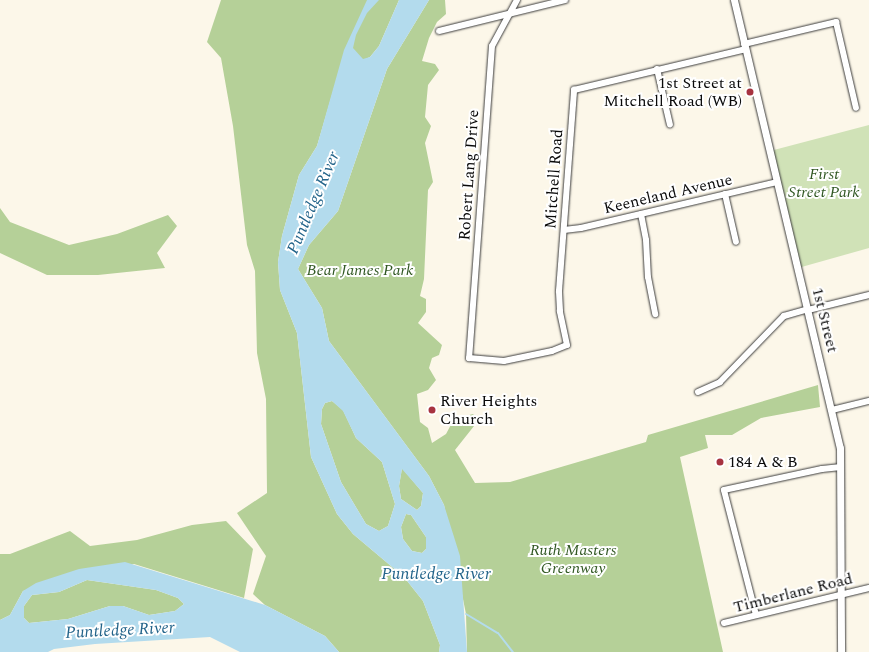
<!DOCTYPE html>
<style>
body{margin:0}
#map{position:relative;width:869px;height:652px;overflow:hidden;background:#fcf7e9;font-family:Spectral,serif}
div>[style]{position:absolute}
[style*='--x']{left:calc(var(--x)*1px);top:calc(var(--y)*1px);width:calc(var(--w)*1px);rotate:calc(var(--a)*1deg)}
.green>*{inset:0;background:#d0e2b7}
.forest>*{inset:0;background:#b5d098}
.water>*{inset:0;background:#b3dbed}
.stream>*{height:2px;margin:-1px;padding:0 1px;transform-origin:1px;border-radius:1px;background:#b3dbed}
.roads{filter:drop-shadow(0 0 1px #3c3c3c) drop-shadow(0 0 1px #3c3c3c)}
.minor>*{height:6px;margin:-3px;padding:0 3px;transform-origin:3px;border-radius:3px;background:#fff}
.tertiary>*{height:7px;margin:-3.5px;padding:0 3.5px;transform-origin:3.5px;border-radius:3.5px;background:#fff}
.dots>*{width:11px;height:11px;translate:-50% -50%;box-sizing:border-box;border:2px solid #fff;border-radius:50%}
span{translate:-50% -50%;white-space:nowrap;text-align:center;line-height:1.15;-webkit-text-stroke:4px #fff;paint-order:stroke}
.poi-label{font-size:16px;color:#090909}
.right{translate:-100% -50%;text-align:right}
.left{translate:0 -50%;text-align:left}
.park-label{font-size:16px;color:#315823;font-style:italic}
.street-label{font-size:16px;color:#090909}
.water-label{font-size:17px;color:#23648a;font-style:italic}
</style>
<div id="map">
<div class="green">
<i style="clip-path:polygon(869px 125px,869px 248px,798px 268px,770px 151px)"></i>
</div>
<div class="forest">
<i style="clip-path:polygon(221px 0,399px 0,379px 46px,370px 57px,339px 71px,317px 146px,299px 175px,282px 236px,278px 262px,280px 290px,297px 333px,311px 457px,337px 514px,353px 534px,404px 577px,423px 601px,440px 645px,439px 652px,339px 652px,325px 636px,265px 605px,253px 594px,266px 556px,237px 513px,267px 493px,266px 399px,257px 353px,255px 271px,247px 245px,233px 126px,221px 58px,207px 42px)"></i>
<i style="clip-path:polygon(429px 0,445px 0,446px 14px,437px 22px,429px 38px,422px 61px,435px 64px,439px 70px,428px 85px,425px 117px,431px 126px,425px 143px,433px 182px,428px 190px,424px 279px,420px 296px,426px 299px,426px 312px,418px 323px,442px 345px,439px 355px,432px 358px,429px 368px,436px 380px,428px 390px,417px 394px,420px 422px,428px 428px,432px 443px,446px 434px,454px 419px,473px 414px,478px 421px,455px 450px,475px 483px,510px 482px,646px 442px,648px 435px,818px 385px,820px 407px,761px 418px,732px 435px,705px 435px,708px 448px,680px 457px,723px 652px,467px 652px,466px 614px,444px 505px,429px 476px,329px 341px,322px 308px,298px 269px,309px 245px,338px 211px,387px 69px)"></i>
<i style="clip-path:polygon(0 208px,10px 222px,69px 245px,117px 234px,168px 215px,177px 226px,157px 253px,165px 268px,98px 275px,47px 275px,0 253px)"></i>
<i style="clip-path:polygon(332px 401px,343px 410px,356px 438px,382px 462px,395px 504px,388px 526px,379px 531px,366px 524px,341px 482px,321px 424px,322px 409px,325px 403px)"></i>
<i style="clip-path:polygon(402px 468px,423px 493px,421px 506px,417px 510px,401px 499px,399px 486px)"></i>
<i style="clip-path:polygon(406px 514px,411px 515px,426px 537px,426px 549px,422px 553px,412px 551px,403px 539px,401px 527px)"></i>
<i style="clip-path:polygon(226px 521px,253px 549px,244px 598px,134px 564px,23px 591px,10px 615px,0 620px,0 554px,10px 554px,70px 531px,90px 546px,137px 540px,192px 525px)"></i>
<i style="clip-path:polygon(87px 580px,156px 590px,178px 598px,184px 604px,175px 611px,149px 615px,123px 606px,110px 606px,68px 619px,29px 623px,24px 618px,24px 606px,32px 595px,59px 592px)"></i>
</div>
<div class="water">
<i style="clip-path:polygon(evenodd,367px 0,379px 0,367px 13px,356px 35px,353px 48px,363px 59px,370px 57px,379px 46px,399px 0,429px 0,387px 69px,338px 211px,309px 245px,298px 269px,322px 308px,329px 341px,429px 476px,444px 505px,460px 556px,467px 652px,439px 652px,440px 645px,423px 601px,404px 577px,353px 534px,337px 514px,311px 457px,297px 333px,280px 290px,278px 262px,282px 236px,299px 175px,317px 146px,344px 50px,367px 0,332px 401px,343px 411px,356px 438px,382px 462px,395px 504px,388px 526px,379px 531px,366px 524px,341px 482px,321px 424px,322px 409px,325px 403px,332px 401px,367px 0,402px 469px,423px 493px,421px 506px,417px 510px,401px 499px,399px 486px,402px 469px,367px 0,406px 514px,411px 515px,426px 537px,426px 549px,422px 553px,412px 551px,403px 539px,401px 527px,406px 514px)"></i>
<i style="clip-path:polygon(evenodd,125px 562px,265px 605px,325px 636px,339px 652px,240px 652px,210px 637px,95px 644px,54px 649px,48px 652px,0 652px,0 620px,10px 615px,23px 591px,36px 583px,79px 569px,125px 562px,87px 580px,156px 590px,178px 598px,184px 604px,175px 611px,149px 615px,123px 606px,110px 606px,68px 619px,29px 623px,24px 618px,24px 606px,32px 595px,59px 592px,87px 580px)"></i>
</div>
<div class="stream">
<i style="--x:466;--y:614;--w:37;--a:31"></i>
<i style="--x:498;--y:633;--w:24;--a:52"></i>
</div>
<div class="roads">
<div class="minor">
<i style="--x:517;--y:0;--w:52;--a:118.5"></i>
<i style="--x:492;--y:46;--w:313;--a:94.2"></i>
<i style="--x:469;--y:358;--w:35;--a:5"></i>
<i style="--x:504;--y:361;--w:49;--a:-11.8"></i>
<i style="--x:552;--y:351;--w:16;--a:-22"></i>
<i style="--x:567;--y:345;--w:35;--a:-102"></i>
<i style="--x:560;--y:311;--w:20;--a:-93"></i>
<i style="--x:559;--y:291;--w:202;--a:-85.7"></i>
<i style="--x:574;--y:90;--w:177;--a:-13.4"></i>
<i style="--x:439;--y:31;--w:130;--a:-13.8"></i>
<i style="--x:744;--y:44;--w:95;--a:-13.4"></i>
<i style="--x:836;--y:22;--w:88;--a:76.9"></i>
<i style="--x:657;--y:69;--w:57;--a:76.9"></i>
<i style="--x:725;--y:194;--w:49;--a:77.1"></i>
<i style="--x:641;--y:214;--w:26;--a:79"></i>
<i style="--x:646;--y:240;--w:37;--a:87"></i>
<i style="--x:648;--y:277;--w:38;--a:79"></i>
<i style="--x:564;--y:230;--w:17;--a:-7"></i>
<i style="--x:581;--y:228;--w:201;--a:-13.2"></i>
<i style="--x:808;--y:310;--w:63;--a:-13.8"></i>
<i style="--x:698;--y:392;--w:24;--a:-24"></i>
<i style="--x:720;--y:382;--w:92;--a:-45.9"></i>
<i style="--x:784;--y:316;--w:25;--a:-16"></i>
<i style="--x:832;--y:410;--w:38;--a:-14"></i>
<i style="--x:756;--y:615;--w:129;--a:-104.4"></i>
<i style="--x:724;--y:490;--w:100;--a:-12.1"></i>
<i style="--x:822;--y:469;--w:19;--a:-6"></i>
<i style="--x:724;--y:623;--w:149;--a:-13.6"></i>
</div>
<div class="tertiary">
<i style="--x:734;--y:0;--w:460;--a:76.7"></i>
<i style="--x:840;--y:448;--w:204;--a:89.7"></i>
</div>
</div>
<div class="dots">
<i style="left:750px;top:92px;background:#a73340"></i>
<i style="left:432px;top:410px;background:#a73340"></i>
<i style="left:720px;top:462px;background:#a73340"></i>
</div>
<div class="poi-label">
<span class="right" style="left:742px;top:92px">1st Street at<br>Mitchell Road (WB)</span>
<span class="left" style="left:440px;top:410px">River Heights<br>Church</span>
<span class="left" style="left:728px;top:462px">184 A &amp; B</span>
</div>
<div class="park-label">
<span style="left:824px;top:183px">First<br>Street Park</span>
<span style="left:360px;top:270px">Bear James Park</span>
<span style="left:573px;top:559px">Ruth Masters<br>Greenway</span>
</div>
<div class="street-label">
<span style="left:469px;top:175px;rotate:-86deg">Robert Lang Drive</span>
<span style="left:554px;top:179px;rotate:-86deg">Mitchell Road</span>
<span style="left:668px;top:194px;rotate:-13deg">Keeneland Avenue</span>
<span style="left:825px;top:320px;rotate:76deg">1st Street</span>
<span style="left:793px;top:593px;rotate:-14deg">Timberlane Road</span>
</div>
<div class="water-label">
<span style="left:314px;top:203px;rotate:-67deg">Puntledge River</span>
<span style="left:436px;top:575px">Puntledge River</span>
<span style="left:120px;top:631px;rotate:-3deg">Puntledge River</span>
</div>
</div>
